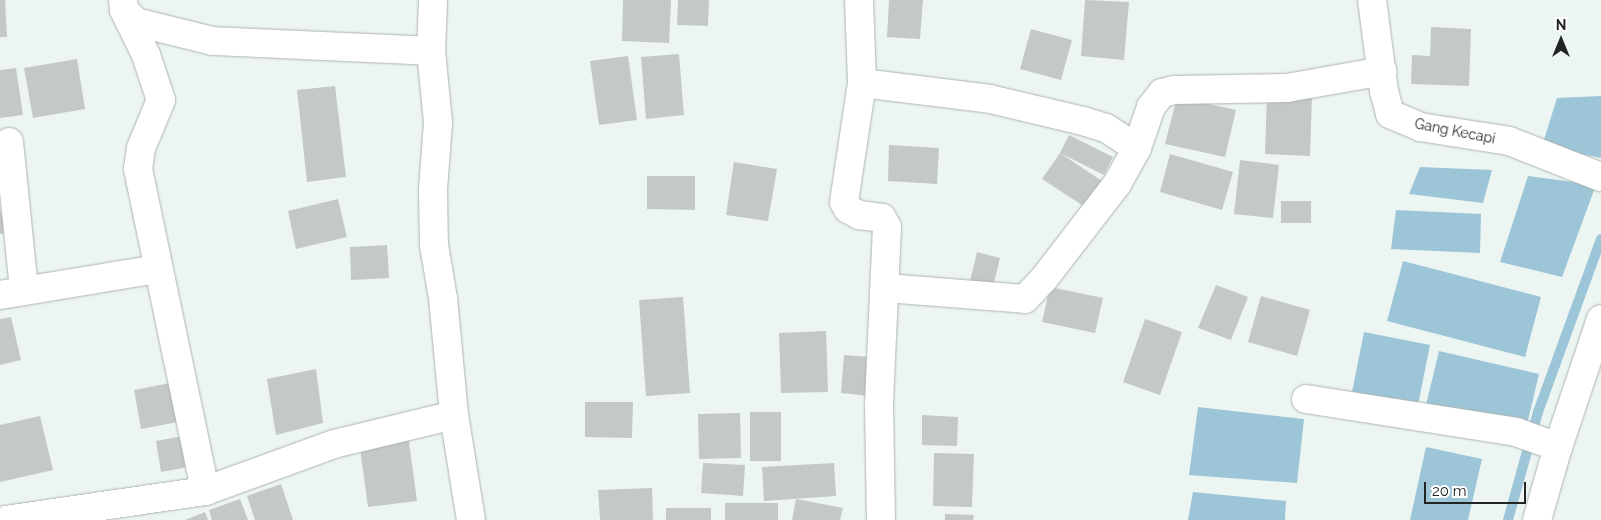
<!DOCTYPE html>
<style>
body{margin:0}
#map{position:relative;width:1601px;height:520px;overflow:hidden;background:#edf5f3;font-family:Raleway,sans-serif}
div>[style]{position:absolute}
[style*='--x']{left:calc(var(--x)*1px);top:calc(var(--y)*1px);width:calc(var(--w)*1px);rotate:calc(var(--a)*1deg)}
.water>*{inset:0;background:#9cc6d7}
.stream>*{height:10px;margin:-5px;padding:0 5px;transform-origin:5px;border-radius:5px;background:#9cc6d7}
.building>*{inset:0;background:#c4c9c5}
.roads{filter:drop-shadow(0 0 1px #adb3b1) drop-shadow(0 0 1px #adb3b1)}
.street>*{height:28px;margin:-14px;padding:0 14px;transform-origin:14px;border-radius:14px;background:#fff}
span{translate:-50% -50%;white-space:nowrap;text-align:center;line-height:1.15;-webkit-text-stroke:4.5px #fff;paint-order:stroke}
.street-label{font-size:14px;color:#212423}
.north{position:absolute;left:1536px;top:15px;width:50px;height:50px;-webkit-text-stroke:4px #fff;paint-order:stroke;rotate:0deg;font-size:14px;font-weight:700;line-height:20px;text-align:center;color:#212423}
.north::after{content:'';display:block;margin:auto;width:18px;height:22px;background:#212423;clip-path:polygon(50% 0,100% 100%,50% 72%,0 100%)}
.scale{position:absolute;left:1424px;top:482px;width:102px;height:22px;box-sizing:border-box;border:2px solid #212423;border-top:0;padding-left:6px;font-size:15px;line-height:18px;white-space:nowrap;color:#212423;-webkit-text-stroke:4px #fff;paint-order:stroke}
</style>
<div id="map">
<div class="water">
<i style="clip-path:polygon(1601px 96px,1601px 158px,1542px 146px,1557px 98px)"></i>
<i style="clip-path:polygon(1420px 167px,1492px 170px,1483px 203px,1409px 194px)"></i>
<i style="clip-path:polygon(1528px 176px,1596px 185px,1562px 277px,1500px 262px)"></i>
<i style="clip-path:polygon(1396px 210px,1481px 214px,1480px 253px,1391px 249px)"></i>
<i style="clip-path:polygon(1403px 261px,1541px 297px,1525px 357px,1387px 321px)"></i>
<i style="clip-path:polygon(1364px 332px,1430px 345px,1418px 405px,1352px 392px)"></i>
<i style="clip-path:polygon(1439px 351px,1539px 374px,1526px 429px,1426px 405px)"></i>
<i style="clip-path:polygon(1198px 407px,1304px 419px,1297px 483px,1189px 475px)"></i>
<i style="clip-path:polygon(1426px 447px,1482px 459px,1468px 520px,1410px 520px)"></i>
<i style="clip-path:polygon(1193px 492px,1286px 501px,1285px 520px,1188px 520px)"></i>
</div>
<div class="stream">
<i style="--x:1508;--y:520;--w:112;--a:-74.5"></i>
<i style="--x:1538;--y:412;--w:184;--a:-70"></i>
</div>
<div class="building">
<i style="clip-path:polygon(0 0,5px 0,7px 37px,0 37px)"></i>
<i style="clip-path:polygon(623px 0,671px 0,669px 43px,622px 41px)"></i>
<i style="clip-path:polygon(678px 0,709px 0,708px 26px,677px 25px)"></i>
<i style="clip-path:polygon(889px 0,923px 0,920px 39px,887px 37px)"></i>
<i style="clip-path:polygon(1085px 0,1129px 2px,1124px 60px,1081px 56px)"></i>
<i style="clip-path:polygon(1431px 27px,1471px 29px,1469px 86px,1411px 84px,1412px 55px,1430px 56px)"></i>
<i style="clip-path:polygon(1031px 29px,1072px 40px,1061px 80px,1020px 69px)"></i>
<i style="clip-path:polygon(679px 54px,684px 115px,646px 119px,641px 57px)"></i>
<i style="clip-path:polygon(628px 56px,637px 120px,599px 125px,590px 61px)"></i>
<i style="clip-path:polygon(77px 59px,85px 109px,33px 118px,24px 68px)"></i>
<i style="clip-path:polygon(16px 68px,23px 115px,0 118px,0 70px)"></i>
<i style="clip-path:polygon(335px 86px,346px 177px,307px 182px,297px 90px)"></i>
<i style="clip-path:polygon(1267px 95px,1312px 96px,1310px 156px,1265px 154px)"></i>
<i style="clip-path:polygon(1177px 97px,1236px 110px,1225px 157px,1165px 144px)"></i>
<i style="clip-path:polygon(1069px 135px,1113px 157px,1104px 175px,1060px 153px)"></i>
<i style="clip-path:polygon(889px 145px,939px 148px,937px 184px,888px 181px)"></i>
<i style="clip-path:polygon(1060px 153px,1102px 181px,1085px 207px,1042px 179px)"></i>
<i style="clip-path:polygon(1170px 154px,1233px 172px,1222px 210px,1160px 192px)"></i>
<i style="clip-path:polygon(1240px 160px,1279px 165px,1273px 218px,1234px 214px)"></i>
<i style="clip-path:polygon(734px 162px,777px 169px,768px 221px,726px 215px)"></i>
<i style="clip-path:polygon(647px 176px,695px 176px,695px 210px,647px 209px)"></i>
<i style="clip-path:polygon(338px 199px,347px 237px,296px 249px,288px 211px)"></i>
<i style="clip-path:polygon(1281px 201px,1311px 201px,1311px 223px,1281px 223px)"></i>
<i style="clip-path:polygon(0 208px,6px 233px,0 234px)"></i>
<i style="clip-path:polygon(387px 245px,389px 278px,351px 280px,350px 247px)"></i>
<i style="clip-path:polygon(977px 252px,1000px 258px,991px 295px,968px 290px)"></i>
<i style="clip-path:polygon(1216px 285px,1248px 297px,1231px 340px,1198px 328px)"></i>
<i style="clip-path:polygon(1050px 287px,1103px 298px,1095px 333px,1042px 322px)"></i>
<i style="clip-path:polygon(1261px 296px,1310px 310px,1297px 356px,1248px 342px)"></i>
<i style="clip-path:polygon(683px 297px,690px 393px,646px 396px,639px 300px)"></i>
<i style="clip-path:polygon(11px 317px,21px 360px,0 365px,0 319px)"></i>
<i style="clip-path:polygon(1145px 319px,1182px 332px,1160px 395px,1123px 382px)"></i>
<i style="clip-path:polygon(826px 331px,828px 392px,781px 393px,779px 333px)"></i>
<i style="clip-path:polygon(844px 355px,872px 357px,869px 396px,841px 393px)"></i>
<i style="clip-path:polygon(316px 369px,323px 423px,276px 435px,267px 379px)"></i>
<i style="clip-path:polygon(170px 383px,178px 422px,141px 429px,134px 390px)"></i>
<i style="clip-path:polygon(585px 402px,633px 402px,632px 438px,585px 437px)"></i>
<i style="clip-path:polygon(750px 412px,781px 412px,781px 461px,750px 461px)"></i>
<i style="clip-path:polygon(740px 413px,741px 458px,699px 459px,698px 414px)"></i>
<i style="clip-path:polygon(922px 415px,958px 417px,957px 446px,922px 445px)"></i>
<i style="clip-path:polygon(40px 416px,53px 470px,0 482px,0 425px)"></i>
<i style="clip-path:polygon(408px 435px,417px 501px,368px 507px,359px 441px)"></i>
<i style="clip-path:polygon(183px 436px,188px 467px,161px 472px,156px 441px)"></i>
<i style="clip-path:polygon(934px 453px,974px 454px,972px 507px,933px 506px)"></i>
<i style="clip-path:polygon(703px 463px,745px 465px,743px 496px,701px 493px)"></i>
<i style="clip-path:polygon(834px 463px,836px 496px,764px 501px,762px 467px)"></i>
<i style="clip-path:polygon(281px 484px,293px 520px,255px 520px,247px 496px)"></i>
<i style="clip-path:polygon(652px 488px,653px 520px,600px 520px,598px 490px)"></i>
<i style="clip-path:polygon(240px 499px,248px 520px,212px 520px,209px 510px)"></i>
<i style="clip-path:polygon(796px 499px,843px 508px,840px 520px,792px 520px)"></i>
<i style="clip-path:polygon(725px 503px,778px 503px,778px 520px,725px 520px)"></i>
<i style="clip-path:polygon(666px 508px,711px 508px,711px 520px,666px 520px)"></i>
<i style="clip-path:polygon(205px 512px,208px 520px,185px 520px)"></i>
<i style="clip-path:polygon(945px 514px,974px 515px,973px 520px,945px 520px)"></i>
</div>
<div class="roads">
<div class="street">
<i style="--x:123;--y:0;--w:10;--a:84"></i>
<i style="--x:124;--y:10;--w:50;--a:63.9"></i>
<i style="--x:146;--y:55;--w:47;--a:71.6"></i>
<i style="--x:161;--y:100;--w:52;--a:112.6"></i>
<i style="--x:141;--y:148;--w:21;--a:98"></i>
<i style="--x:138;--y:169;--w:329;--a:78.2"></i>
<i style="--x:433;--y:0;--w:51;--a:92.2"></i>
<i style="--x:431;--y:51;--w:72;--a:84.4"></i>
<i style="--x:438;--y:123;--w:67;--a:94.3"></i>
<i style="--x:433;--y:190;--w:55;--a:89"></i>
<i style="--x:434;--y:245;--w:54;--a:80.4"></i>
<i style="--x:443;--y:298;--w:118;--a:84.6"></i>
<i style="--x:454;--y:415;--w:106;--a:80.8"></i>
<i style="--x:859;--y:0;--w:83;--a:87.9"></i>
<i style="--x:862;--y:83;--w:120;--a:98.6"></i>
<i style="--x:844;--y:202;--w:8;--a:60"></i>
<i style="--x:848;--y:209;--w:13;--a:29"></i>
<i style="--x:859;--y:215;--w:23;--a:7"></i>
<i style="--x:882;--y:218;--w:10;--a:61"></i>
<i style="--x:887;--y:227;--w:178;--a:92.6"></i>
<i style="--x:879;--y:405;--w:115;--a:89"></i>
<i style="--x:1372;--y:0;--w:92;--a:82.5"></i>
<i style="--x:1384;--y:91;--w:24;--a:75"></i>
<i style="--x:1390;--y:114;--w:33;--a:23"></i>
<i style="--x:1420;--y:127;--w:90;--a:8.9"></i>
<i style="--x:1509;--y:141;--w:99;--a:21.4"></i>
<i style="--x:124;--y:10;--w:17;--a:45"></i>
<i style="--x:136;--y:22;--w:79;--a:13.9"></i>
<i style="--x:213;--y:41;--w:218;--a:2.6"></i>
<i style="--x:862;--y:83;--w:129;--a:7.1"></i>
<i style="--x:990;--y:99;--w:96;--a:13.3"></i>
<i style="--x:1083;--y:121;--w:24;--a:17"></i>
<i style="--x:1106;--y:128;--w:37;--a:33"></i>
<i style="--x:9;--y:142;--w:149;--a:84.2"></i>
<i style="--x:886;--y:288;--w:139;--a:4.5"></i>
<i style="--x:1025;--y:299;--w:26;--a:-47"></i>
<i style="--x:1043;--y:280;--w:121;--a:-52.4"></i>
<i style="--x:1117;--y:184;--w:41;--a:-60.9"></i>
<i style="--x:1137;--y:148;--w:43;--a:-71.1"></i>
<i style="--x:1151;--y:107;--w:18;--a:-52"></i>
<i style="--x:1162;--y:93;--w:12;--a:-14"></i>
<i style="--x:1174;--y:90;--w:113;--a:-1"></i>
<i style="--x:1287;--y:88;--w:97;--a:-10"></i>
<i style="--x:0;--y:295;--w:159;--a:-9.4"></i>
<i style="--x:1306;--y:399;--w:213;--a:8.9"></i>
<i style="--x:1516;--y:432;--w:45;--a:19.7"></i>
<i style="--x:6;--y:520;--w:201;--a:-8.3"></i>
<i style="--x:205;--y:491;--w:137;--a:-20"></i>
<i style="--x:334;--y:444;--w:123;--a:-13.6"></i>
<i style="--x:1537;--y:520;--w:76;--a:-74"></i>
<i style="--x:1558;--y:447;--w:135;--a:-71.4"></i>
</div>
</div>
<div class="street-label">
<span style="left:1455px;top:131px;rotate:11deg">Gang Kecapi</span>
</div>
<div class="north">N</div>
<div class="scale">20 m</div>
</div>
